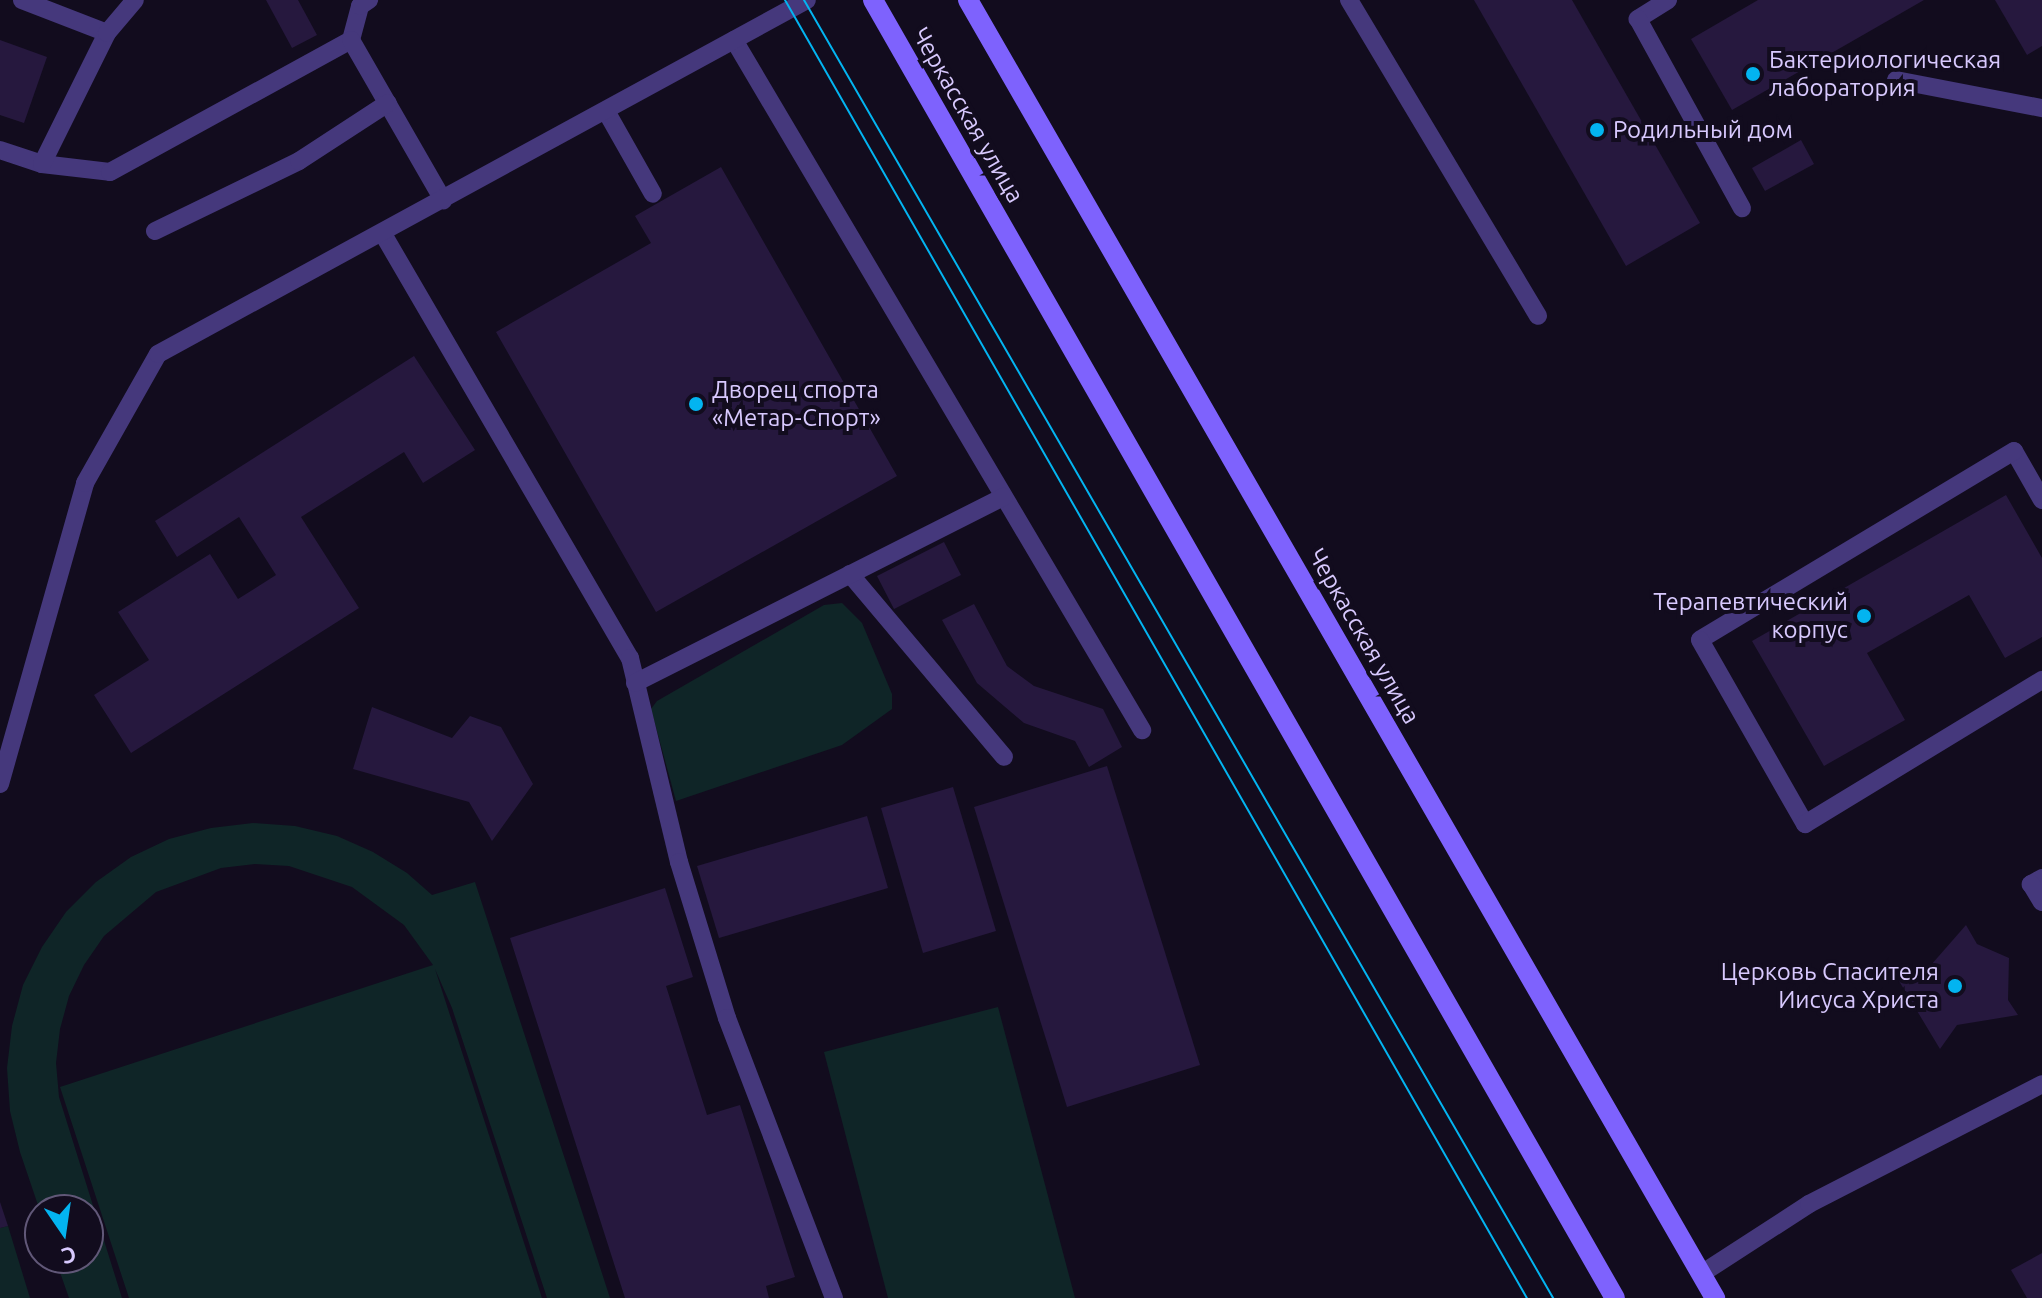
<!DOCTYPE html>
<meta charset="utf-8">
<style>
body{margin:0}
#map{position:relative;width:2042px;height:1298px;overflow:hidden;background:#120c1e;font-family:Ubuntu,sans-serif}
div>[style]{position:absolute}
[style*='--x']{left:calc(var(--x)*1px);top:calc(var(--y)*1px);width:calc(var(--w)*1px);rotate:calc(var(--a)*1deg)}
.green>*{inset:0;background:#0f2527}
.building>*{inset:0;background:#26183e}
.lane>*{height:18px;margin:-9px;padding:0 9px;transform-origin:9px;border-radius:9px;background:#45387c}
.secondary>*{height:20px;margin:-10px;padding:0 10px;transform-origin:10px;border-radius:10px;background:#7e62fd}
.tram>*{height:2px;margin:-1px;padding:0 1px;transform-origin:1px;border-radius:1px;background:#03b4f0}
.dots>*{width:22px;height:22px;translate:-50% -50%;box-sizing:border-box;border:4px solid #120c1e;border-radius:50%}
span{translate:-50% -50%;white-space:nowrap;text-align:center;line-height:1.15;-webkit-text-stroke:8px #120c1e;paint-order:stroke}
.poi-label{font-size:24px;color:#d8c9fe}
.left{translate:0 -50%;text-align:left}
.right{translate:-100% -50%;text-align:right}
.street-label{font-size:24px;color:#d8c9fe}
.north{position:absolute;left:24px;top:1194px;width:80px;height:80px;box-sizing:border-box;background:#120c1e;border:2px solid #615878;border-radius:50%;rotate:167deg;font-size:22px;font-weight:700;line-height:32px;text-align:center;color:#d8c9fe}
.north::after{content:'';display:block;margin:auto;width:28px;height:36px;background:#03b4f0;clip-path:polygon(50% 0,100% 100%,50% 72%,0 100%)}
</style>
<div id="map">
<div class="green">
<i style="clip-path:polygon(842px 603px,862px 623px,892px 694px,892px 709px,842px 745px,676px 801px,651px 709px,657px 701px,824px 605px)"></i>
<i style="clip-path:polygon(253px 823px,295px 826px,337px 836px,373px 852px,407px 873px,432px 895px,475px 882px,610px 1298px,547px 1298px,452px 1008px,435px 969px,542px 1298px,129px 1298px,60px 1087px,433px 965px,404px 925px,352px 887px,289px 866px,255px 864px,221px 868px,156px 892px,104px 936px,84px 965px,69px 996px,60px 1029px,56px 1063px,59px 1097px,122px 1298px,69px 1298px,55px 1258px,88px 1258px,88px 1210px,40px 1211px,20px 1152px,10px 1111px,7px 1068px,12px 1026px,23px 985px,42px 947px,66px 912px,96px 882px,131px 857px,169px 839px,211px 828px)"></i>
<i style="clip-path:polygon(998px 1007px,1075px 1298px,888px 1298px,824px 1052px)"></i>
<i style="clip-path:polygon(8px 1226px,30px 1298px,0 1298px,0 1228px)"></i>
</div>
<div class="building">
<i style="clip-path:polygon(266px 0,298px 0,317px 35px,292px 48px)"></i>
<i style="clip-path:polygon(1474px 0,1572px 0,1700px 223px,1626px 266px)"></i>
<i style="clip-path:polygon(1758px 0,1924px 0,1732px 110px,1691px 39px)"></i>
<i style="clip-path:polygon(1995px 0,2042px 0,2042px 46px,2027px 55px)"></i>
<i style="clip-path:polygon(0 40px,47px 57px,24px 123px,0 115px)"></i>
<i style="clip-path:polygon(1801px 140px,1814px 164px,1765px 191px,1752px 168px)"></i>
<i style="clip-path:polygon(721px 167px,897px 476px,656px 612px,496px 332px,651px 243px,635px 216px)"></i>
<i style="clip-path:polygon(414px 356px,475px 450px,423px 483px,404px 452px,301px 517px,359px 608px,131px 753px,94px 695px,149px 660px,118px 612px,210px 554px,238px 599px,276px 575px,239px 517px,177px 557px,155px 521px)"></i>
<i style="clip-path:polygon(2006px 495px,2042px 558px,2042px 637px,2005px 658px,1969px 595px,1867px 653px,1905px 720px,1824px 766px,1752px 641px)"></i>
<i style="clip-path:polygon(944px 542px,961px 575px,894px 609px,877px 576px)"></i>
<i style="clip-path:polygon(974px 604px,1007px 666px,1034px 686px,1103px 709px,1122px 747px,1089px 767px,1075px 741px,1024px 723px,977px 683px,942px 620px)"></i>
<i style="clip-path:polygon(372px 707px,452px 738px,470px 716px,501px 727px,533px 784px,492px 841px,469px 802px,353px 769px)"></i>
<i style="clip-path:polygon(1107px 766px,1200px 1065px,1067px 1107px,974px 807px)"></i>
<i style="clip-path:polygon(953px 787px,996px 931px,923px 953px,881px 808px)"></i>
<i style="clip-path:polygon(867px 816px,888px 888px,719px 938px,697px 866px)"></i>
<i style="clip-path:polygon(665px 888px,693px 977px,666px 986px,707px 1115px,740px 1105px,795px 1277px,766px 1286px,769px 1298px,625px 1298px,510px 938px)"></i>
<i style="clip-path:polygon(1966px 925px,1977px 944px,2009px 958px,2008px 1000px,2018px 1015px,1957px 1025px,1940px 1049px,1893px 971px,1924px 973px)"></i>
<i style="clip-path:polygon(0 1202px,8px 1226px,0 1228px)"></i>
<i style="clip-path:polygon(2042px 1253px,2042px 1298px,2027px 1298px,2011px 1270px)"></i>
</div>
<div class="lane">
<i style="--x:22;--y:0;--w:91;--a:21.2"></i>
<i style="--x:1349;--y:0;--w:368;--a:59.1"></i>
<i style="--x:1668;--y:0;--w:36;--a:148"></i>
<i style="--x:1638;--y:19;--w:216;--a:61.2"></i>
<i style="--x:351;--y:40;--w:35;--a:-75"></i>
<i style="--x:360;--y:6;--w:11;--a:-34"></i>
<i style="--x:734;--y:40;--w:802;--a:59.4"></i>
<i style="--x:1896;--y:80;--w:149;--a:10.9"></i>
<i style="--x:606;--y:111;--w:95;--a:60.5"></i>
<i style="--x:0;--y:150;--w:44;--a:18.4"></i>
<i style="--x:42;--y:164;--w:68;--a:6.7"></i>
<i style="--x:110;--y:172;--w:275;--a:-28.7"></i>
<i style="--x:351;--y:40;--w:185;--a:60.1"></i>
<i style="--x:42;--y:164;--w:146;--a:-63.6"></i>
<i style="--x:107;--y:33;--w:43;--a:-49.7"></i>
<i style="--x:155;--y:231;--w:160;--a:-25.9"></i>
<i style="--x:299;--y:161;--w:106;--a:-33.1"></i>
<i style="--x:383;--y:234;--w:491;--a:59.8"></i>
<i style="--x:630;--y:658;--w:210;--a:76.5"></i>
<i style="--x:679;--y:862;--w:163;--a:72.9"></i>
<i style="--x:727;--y:1018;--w:300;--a:69.1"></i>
<i style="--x:2042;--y:500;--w:56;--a:-119.7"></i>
<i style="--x:2014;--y:451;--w:366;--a:149"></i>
<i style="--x:1700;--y:640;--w:212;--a:60.3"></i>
<i style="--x:1805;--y:824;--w:277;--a:-31.3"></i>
<i style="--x:850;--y:574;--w:239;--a:49.9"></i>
<i style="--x:635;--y:683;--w:413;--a:-26.8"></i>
<i style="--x:0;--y:784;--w:313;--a:-74.2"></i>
<i style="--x:85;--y:483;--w:148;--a:-60.5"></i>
<i style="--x:158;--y:354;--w:739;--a:-28.61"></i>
<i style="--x:2042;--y:878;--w:13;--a:151"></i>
<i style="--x:2031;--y:884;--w:21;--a:59"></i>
<i style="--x:1701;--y:1274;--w:129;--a:-32.9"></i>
<i style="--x:1809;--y:1204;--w:262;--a:-27.2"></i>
</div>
<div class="secondary">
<i style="--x:873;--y:0;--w:1495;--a:60.25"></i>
<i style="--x:968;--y:0;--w:1498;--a:60.08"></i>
</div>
<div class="tram">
<i style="--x:785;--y:0;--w:1495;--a:60.25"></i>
<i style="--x:804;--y:0;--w:1499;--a:60.01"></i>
</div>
<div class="dots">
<i style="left:1753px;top:74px;background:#03b4f0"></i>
<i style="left:1597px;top:130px;background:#03b4f0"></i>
<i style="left:696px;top:404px;background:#03b4f0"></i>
<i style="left:1864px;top:616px;background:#03b4f0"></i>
<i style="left:1955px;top:986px;background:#03b4f0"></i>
</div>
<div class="poi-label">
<span class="left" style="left:1769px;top:74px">Бактериологическая<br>лаборатория</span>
<span class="left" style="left:1613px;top:130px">Родильный дом</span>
<span class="left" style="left:712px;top:404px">Дворец спорта<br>«Метар-Спорт»</span>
<span class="right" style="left:1848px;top:616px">Терапевтический<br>корпус</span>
<span class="right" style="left:1939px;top:986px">Церковь Спасителя<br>Иисуса Христа</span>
</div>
<div class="street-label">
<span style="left:968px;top:115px;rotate:60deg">Черкасская улица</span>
<span style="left:1364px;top:636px;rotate:60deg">Черкасская улица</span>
</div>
<div class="north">С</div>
</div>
